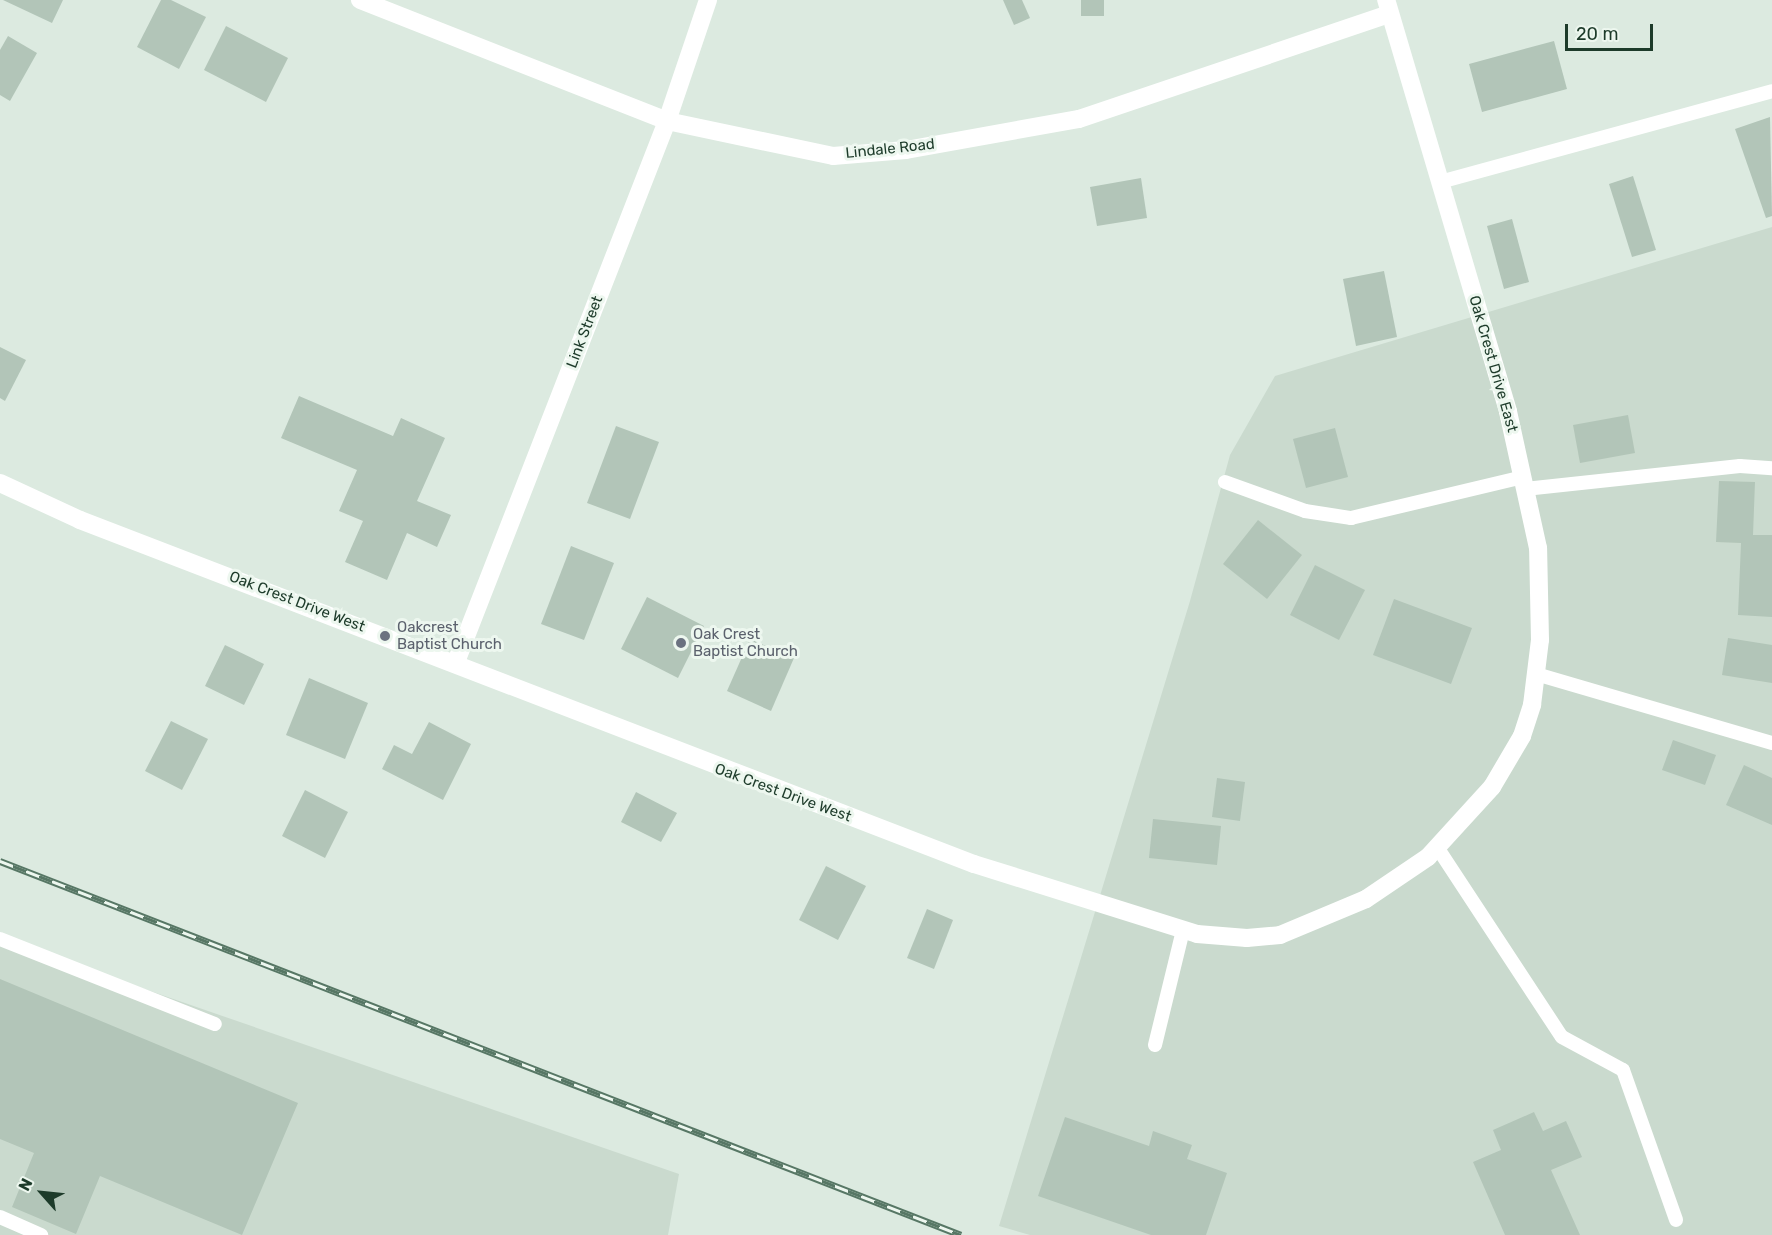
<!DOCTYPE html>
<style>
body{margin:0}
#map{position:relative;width:1772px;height:1235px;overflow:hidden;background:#dceae0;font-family:Rubik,sans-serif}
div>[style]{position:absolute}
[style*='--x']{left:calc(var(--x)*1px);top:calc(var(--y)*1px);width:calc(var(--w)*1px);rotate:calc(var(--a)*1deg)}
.built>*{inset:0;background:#cadace}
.building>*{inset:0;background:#b2c5b8}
.lane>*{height:14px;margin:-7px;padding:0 7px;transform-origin:7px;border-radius:7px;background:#fff}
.street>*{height:18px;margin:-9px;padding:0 9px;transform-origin:9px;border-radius:9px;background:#fff}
.rail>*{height:7px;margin-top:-3.5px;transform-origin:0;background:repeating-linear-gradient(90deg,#edf7ef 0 14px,#577765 0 28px);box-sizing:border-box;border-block:2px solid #577765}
.dots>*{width:16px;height:16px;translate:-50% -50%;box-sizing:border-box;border:3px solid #edf7ef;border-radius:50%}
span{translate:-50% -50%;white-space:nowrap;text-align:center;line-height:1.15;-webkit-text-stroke:6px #edf7ef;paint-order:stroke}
.street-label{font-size:15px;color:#1d3b2a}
.worship-label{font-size:15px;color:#5b616d}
.left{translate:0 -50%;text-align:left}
.north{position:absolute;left:12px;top:1163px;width:60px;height:60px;-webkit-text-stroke:4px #edf7ef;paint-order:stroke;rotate:297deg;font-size:16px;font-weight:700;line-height:24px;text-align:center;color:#1d3b2a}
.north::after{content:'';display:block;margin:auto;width:21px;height:27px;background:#1d3b2a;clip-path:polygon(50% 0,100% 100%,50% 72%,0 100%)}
.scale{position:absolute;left:1565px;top:24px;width:88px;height:27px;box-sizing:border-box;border:3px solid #1d3b2a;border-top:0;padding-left:8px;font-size:18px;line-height:21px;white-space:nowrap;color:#1d3b2a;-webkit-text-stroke:4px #edf7ef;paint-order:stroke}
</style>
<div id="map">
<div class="built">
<i style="clip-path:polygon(1772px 227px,1772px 1235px,1030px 1235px,999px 1226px,1190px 601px,1230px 455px,1275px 376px)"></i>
<i style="clip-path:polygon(0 939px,679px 1174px,668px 1235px,0 1235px)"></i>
</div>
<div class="building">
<i style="clip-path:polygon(3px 0,63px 0,52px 23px)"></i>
<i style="clip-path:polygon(161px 0,171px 0,206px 17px,179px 69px,137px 47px)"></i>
<i style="clip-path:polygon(1003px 0,1022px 0,1030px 18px,1014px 25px)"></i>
<i style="clip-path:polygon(1081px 0,1104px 0,1104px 16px,1081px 16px)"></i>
<i style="clip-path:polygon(226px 26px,288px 58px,266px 102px,204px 70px)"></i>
<i style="clip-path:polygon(8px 36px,37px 53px,10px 101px,0 95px,0 50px)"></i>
<i style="clip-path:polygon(1554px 41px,1567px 89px,1482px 112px,1469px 64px)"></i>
<i style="clip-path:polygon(1770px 117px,1772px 216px,1766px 218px,1735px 129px)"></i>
<i style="clip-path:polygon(1633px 176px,1656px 250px,1632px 257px,1609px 184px)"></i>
<i style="clip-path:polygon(1141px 178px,1147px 218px,1097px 226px,1090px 187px)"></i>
<i style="clip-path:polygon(1512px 219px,1529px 282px,1504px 289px,1487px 226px)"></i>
<i style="clip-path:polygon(1384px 271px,1397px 337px,1356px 346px,1343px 279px)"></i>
<i style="clip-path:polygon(0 347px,26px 360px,5px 401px,0 398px)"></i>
<i style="clip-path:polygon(299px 396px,393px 436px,401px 418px,445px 438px,417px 501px,451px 515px,437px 547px,407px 533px,387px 580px,345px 562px,363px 521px,339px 511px,357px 470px,281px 438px)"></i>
<i style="clip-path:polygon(1628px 415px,1635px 453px,1580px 463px,1573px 425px)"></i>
<i style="clip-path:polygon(616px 426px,659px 442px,630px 519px,587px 503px)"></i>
<i style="clip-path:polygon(1335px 428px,1348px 477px,1306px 488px,1293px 439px)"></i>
<i style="clip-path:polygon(1719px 481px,1755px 482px,1753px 535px,1772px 535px,1772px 617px,1738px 615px,1741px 543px,1716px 542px)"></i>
<i style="clip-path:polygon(1258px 520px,1302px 555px,1267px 599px,1223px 564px)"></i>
<i style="clip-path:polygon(571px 546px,614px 563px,584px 640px,541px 624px)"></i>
<i style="clip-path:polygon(1315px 565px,1365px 590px,1339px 640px,1290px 615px)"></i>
<i style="clip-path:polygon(647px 597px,704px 626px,678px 678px,621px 649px)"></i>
<i style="clip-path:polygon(1394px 599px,1472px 628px,1451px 684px,1373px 655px)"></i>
<i style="clip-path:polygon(1728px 638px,1772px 645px,1772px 683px,1722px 675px)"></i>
<i style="clip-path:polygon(750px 639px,794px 658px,771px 711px,727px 691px)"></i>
<i style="clip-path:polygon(225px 645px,264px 664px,244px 705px,205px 686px)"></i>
<i style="clip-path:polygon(309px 678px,368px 703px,345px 759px,286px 735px)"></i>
<i style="clip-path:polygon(171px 721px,208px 739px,182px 790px,145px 771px)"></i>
<i style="clip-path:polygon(429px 722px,471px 744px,443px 800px,382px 769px,394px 745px,412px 754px)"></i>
<i style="clip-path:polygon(1673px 740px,1716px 755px,1705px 785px,1662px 770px)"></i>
<i style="clip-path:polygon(1744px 765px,1772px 778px,1772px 825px,1726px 805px)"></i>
<i style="clip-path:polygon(1217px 778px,1245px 782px,1240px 821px,1212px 817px)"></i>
<i style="clip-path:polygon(305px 790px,348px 812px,325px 858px,282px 836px)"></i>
<i style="clip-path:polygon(636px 792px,677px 813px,661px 842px,621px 822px)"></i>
<i style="clip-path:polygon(1153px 819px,1221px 826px,1217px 865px,1149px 858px)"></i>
<i style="clip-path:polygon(826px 866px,866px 886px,838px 940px,799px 920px)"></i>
<i style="clip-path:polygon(927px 909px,953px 920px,934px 969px,907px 958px)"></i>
<i style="clip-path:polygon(0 979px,298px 1103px,242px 1235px,100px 1176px,76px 1234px,12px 1207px,34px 1153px,0 1139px)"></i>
<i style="clip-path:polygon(1534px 1112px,1543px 1131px,1566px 1121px,1582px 1157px,1551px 1170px,1580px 1235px,1505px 1235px,1473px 1162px,1501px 1150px,1493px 1130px)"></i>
<i style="clip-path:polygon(1065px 1117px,1149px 1146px,1153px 1131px,1192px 1145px,1187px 1159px,1227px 1173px,1206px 1235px,1151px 1235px,1038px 1196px)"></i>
</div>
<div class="lane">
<i style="--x:1440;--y:182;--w:344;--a:-15.3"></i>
<i style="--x:1225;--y:482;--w:85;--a:19.9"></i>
<i style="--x:1305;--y:511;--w:47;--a:8.7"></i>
<i style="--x:1351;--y:518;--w:177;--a:-13.4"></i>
<i style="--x:1525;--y:489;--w:216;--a:-6.1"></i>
<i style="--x:1740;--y:466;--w:32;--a:4"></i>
<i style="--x:1536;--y:674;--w:246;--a:16.3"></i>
<i style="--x:1437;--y:847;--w:227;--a:56.7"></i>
<i style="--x:1562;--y:1037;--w:69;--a:28.4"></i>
<i style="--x:1623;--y:1070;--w:159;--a:70.5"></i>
<i style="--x:0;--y:939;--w:231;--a:21.6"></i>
<i style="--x:1155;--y:1045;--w:118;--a:-76.3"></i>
<i style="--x:0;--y:1217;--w:45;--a:23.7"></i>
</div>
<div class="street">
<i style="--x:360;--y:0;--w:330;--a:21.5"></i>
<i style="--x:667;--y:121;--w:170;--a:11.9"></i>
<i style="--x:833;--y:156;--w:73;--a:-4.7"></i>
<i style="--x:906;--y:150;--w:176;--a:-10.2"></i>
<i style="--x:1079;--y:119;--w:328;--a:-18.7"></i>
<i style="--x:0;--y:483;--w:88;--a:24.8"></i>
<i style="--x:80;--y:520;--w:958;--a:21.05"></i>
<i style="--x:974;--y:864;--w:234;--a:17.4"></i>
<i style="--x:1197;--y:934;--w:50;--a:4.6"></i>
<i style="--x:1247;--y:938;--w:33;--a:-5"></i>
<i style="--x:1280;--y:935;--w:93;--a:-22.7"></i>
<i style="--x:1366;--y:899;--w:75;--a:-34.1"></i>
<i style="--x:1428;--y:857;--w:95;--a:-47.6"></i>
<i style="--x:1492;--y:787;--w:59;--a:-59.5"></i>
<i style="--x:1522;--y:736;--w:33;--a:-72"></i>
<i style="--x:1532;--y:705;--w:65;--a:-83"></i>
<i style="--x:1540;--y:640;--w:92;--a:-91.2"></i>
<i style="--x:1538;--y:548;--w:140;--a:-102.4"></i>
<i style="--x:1508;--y:411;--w:429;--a:-106.5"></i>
<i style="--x:456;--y:662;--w:581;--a:-68.69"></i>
<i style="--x:667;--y:121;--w:128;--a:-71.3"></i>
</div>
<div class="rail">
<i style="--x:0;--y:861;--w:1031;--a:21.26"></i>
</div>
<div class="dots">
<i style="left:385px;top:636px;background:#6b7280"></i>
<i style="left:681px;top:643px;background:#6b7280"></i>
</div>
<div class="street-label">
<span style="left:890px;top:149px;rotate:-6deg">Lindale Road</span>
<span style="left:585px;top:332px;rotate:-69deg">Link Street</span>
<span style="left:1493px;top:364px;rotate:74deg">Oak Crest Drive East</span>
<span style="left:297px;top:602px;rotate:21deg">Oak Crest Drive West</span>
<span style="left:783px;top:793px;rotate:20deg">Oak Crest Drive West</span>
</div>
<div class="worship-label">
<span class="left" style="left:397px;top:636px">Oakcrest<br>Baptist Church</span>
<span class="left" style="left:693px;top:643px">Oak Crest<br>Baptist Church</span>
</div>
<div class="north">N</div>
<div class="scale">20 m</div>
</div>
